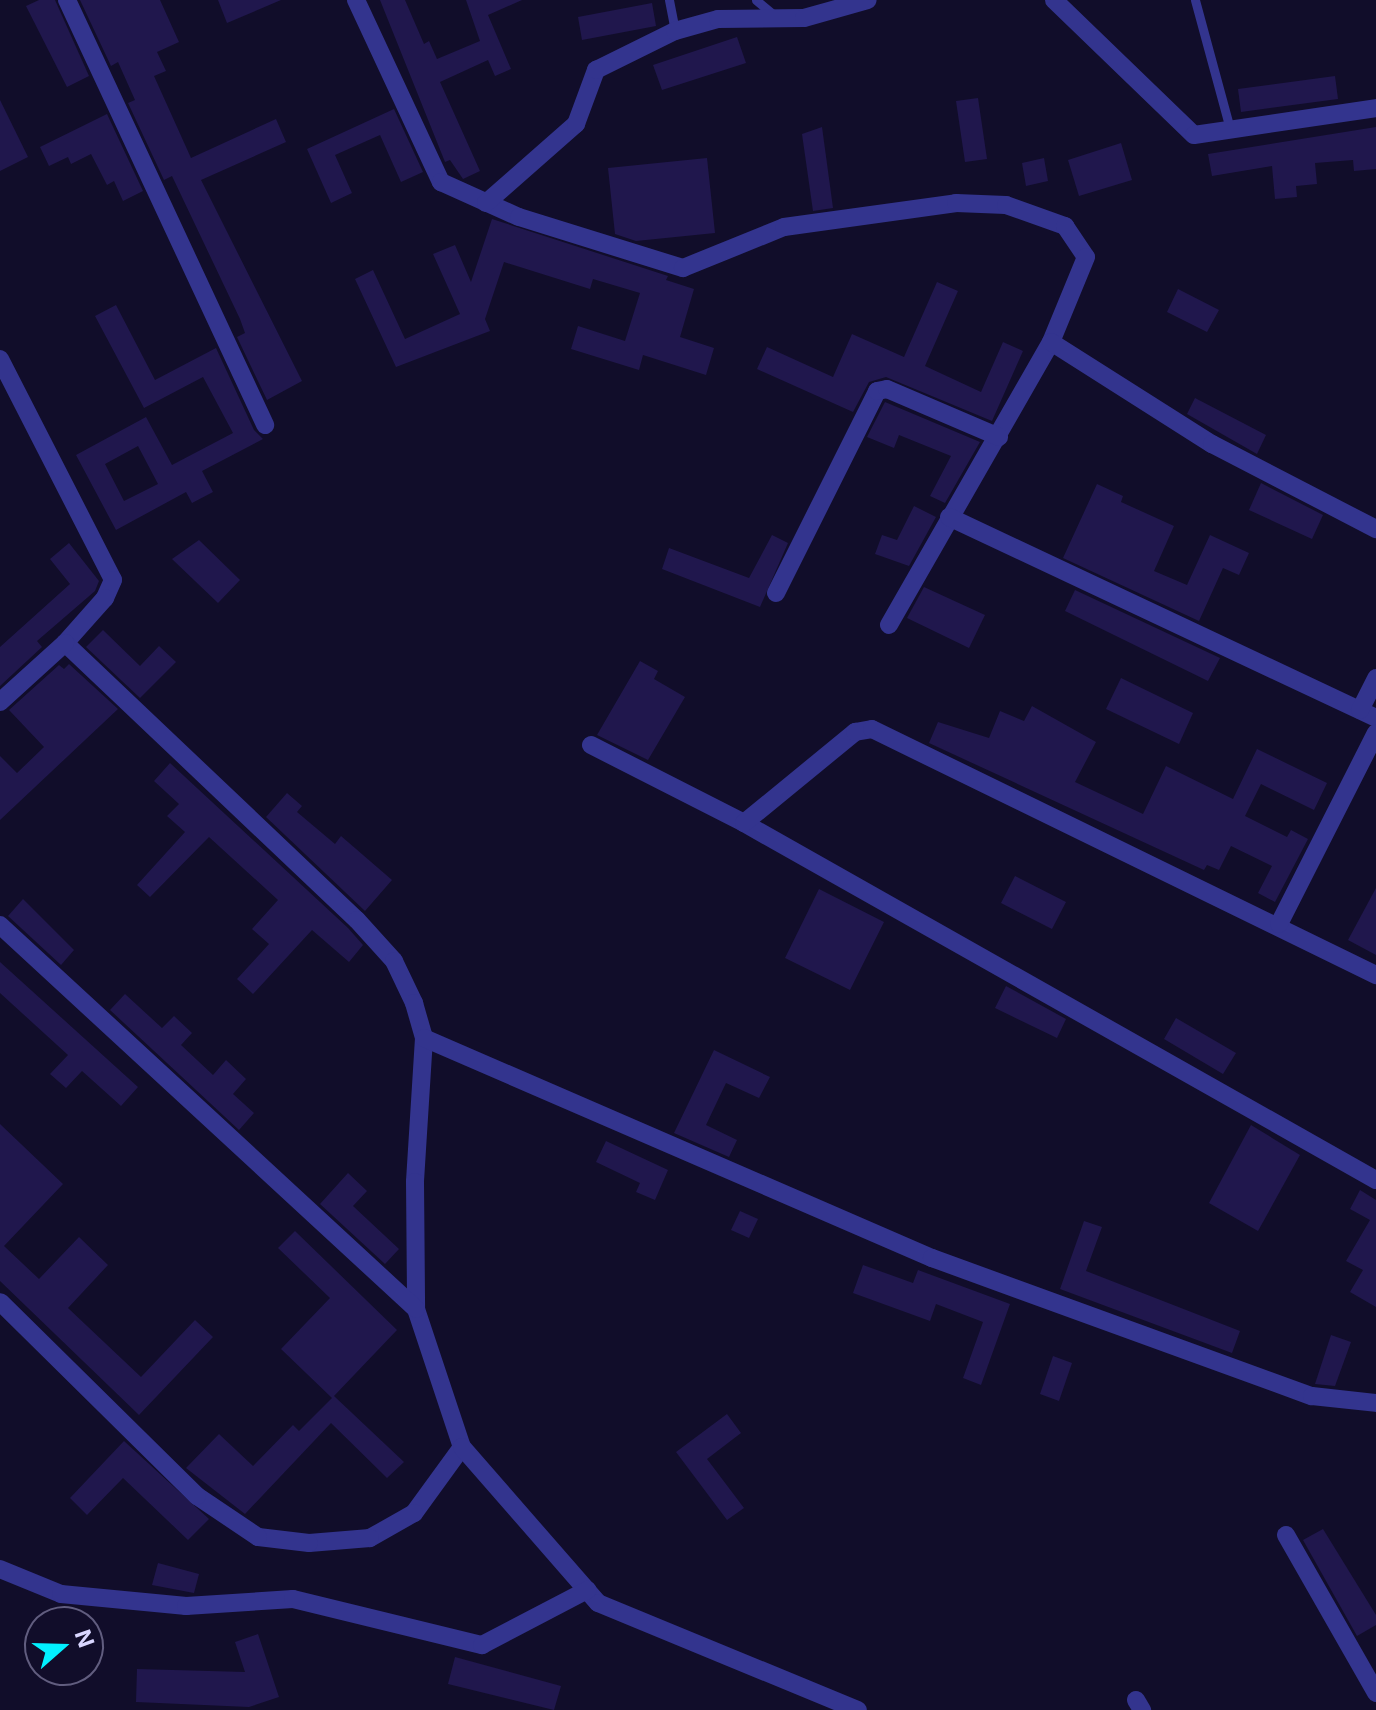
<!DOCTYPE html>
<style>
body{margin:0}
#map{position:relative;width:1376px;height:1710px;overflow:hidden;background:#110d2a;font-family:Inter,sans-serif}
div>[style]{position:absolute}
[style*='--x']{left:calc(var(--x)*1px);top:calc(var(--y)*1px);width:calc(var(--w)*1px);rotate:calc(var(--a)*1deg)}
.building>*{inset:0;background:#20174d}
.service>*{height:9px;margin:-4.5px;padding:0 4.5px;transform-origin:4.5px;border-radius:4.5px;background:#33348e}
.minor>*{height:18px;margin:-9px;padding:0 9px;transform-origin:9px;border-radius:9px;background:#33348e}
span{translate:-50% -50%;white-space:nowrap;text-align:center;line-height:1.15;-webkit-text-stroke:7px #110d2a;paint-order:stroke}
.north{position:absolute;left:24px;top:1606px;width:80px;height:80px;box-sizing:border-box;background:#110d2a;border:2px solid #615d7f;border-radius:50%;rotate:70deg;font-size:22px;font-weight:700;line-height:32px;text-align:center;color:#d9d6ff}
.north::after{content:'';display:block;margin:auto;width:28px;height:36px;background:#02f0ff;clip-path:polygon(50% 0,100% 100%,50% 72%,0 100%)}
</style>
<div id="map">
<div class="building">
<i style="clip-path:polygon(39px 0,55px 0,89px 76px,67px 87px,26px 6px)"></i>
<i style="clip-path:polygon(80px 0,160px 0,179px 42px,157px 52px,166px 71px,154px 76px,191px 158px,276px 119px,286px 142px,201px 180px,302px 381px,267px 400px,237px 337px,245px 333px,240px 319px,172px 176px,164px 180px,128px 103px,135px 100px,118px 62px,111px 66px)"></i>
<i style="clip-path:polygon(218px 0,281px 0,227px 23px)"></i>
<i style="clip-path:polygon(380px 0,405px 0,424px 44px,429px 41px,437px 59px,480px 41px,466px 0,522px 0,488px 15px,511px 69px,495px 76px,488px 60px,440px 82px,480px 171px,463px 179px,450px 160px,445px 162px)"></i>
<i style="clip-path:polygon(652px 3px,656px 26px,582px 40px,578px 17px)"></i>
<i style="clip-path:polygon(737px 37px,746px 63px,662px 90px,653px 65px)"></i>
<i style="clip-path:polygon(1335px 76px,1338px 99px,1241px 112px,1238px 89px)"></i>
<i style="clip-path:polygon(978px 98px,987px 159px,965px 162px,956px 101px)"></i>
<i style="clip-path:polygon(0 100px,28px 157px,0 171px)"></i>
<i style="clip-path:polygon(394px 109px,423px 172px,401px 182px,380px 135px,335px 155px,352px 193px,331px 203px,307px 149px)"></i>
<i style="clip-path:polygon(107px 114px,143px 191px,123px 201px,114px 181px,107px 185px,91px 154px,71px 164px,68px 157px,49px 166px,40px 147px)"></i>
<i style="clip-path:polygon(822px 127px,833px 208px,813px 211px,802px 134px)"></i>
<i style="clip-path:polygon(1376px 127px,1376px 169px,1354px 171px,1353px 160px,1315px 163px,1317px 184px,1296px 186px,1297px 197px,1275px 199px,1272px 166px,1212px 176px,1208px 154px)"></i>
<i style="clip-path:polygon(1121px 143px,1132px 180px,1079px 196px,1068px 160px)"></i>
<i style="clip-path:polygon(707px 158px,715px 233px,636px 241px,615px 234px,608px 168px)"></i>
<i style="clip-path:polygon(1044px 158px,1048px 181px,1026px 186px,1022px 163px)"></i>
<i style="clip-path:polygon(492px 219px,668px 276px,666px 280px,694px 289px,680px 337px,714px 348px,706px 375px,643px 355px,639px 370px,571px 349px,578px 326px,625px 341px,640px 293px,593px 279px,590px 289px,504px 262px,485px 319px,490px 331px,396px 367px,355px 279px,373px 270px,405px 339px,460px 314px,433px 254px,455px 245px,471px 282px)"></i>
<i style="clip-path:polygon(937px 282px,958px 291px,925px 366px,981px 392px,1003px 342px,1023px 351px,992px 421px,886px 377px,869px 382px,853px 412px,757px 369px,767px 347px,833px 377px,852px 334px,904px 357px)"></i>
<i style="clip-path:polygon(1178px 289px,1219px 310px,1207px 332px,1167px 312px)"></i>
<i style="clip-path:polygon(evenodd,116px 305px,155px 380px,216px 348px,254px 430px,263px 439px,202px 471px,213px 492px,192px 503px,186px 492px,116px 530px,76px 455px,146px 417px,172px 465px,233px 433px,203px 377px,144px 408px,95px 316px,116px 305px,138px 446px,158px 484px,124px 501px,105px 464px,138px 446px)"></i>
<i style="clip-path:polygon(1195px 398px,1266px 435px,1257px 454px,1187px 414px)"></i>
<i style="clip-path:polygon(885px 402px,980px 442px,945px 503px,930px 496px,951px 456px,899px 435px,894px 448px,867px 437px)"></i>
<i style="clip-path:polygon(1261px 483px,1323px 515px,1312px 539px,1249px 510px)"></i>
<i style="clip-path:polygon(1097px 484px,1123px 496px,1121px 502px,1174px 526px,1154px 571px,1187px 585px,1210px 535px,1249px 553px,1239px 575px,1223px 568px,1199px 621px,1063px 558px)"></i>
<i style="clip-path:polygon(914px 506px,936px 517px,909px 566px,875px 554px,882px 535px,897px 540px)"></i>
<i style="clip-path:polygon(772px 535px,788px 543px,760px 607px,662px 569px,669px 548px,749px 578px)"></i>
<i style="clip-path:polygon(199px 540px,240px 580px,218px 603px,172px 559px)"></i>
<i style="clip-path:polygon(69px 543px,99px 581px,95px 591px,37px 641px,42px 647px,0 686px,0 647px,70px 584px,50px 559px)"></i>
<i style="clip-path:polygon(924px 587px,985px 615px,969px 648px,907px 618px)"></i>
<i style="clip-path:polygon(1075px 590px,1220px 658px,1208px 681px,1065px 611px)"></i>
<i style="clip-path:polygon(103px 630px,140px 666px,159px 646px,176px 662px,140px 698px,86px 647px)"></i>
<i style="clip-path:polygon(640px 661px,658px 671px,654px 679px,685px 697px,648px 760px,597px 735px)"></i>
<i style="clip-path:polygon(69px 664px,118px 709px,0 820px,0 756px,17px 773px,44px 747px,9px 710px,59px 665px,64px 669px)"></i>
<i style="clip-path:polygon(1121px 678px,1193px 713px,1179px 744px,1106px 709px)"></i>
<i style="clip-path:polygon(1032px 706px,1096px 742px,1075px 782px,1143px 814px,1166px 766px,1233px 799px,1257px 749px,1327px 783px,1314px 810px,1261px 784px,1245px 816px,1287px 837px,1291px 830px,1308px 839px,1275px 902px,1258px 893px,1272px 866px,1231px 846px,1219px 870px,1207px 865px,1204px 870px,929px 743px,938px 722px,989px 738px,1000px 711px,1024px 721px)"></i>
<i style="clip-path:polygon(170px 763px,348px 928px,363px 945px,349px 962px,312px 930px,253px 994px,237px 979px,269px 944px,252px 929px,278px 900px,209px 837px,150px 897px,137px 885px,185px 832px,167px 816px,179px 804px,154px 781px)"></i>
<i style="clip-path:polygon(287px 793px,302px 806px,297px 812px,335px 844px,341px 836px,392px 880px,365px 911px,266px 817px)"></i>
<i style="clip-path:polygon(1015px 876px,1066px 902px,1052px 929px,1001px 903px)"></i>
<i style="clip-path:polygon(1376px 888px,1376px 955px,1348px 940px)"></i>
<i style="clip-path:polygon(819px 889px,884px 922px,850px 990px,785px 958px)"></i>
<i style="clip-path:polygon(23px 899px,74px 950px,61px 965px,8px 916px)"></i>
<i style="clip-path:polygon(0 962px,138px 1087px,121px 1106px,82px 1071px,66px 1088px,50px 1074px,68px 1055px,0 993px)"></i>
<i style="clip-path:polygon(1006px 986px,1066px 1019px,1057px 1038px,995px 1008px)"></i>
<i style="clip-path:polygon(125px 994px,162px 1028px,174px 1016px,192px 1033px,181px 1045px,213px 1075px,226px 1060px,246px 1079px,233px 1094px,254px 1113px,239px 1130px,110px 1010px)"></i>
<i style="clip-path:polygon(1176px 1018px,1236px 1053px,1223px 1074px,1164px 1039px)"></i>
<i style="clip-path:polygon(714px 1050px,770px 1077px,759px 1098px,726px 1083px,706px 1125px,737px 1140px,729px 1157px,674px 1133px)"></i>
<i style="clip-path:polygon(0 1124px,63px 1184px,4px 1246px,39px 1279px,79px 1237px,108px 1265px,68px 1308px,141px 1377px,195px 1320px,213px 1337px,139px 1415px,0 1281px)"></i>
<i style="clip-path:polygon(1251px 1125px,1300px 1155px,1258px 1231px,1209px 1203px)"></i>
<i style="clip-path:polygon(606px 1141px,668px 1170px,655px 1200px,636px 1192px,640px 1183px,596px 1162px)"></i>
<i style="clip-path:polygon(348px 1173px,367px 1191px,353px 1206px,399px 1249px,385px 1264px,320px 1204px)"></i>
<i style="clip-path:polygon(1360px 1190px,1376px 1200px,1376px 1307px,1350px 1292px,1363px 1270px,1346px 1261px,1370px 1220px,1350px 1209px)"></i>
<i style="clip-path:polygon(740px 1211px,758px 1219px,749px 1238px,731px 1230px)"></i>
<i style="clip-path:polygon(1084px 1221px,1102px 1227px,1086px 1271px,1240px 1331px,1232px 1353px,1060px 1289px)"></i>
<i style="clip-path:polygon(295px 1231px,397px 1330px,334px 1396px,404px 1462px,387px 1478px,331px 1423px,245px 1514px,186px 1468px,219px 1434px,253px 1466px,293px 1425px,299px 1431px,332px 1398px,281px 1349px,330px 1298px,278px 1248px)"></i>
<i style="clip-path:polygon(863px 1265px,913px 1283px,918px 1270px,1010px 1304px,981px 1385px,963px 1378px,983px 1322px,936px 1304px,930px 1321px,853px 1293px)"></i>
<i style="clip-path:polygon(1331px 1335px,1351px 1342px,1335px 1386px,1315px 1384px)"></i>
<i style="clip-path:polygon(1053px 1356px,1072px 1363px,1059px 1401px,1040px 1394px)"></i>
<i style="clip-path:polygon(727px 1414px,741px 1433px,707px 1459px,744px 1508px,727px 1520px,676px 1452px)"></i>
<i style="clip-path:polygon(124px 1441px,209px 1519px,188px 1540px,123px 1478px,87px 1515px,70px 1498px)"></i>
<i style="clip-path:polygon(1323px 1529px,1376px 1615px,1376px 1625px,1357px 1636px,1303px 1540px)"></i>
<i style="clip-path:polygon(158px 1563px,199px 1574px,194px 1593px,152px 1585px)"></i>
<i style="clip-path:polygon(258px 1634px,279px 1697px,249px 1707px,136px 1702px,137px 1669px,245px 1672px,235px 1642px)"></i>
<i style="clip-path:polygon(455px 1657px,561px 1686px,554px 1710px,448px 1684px)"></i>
</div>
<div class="service">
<i style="--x:669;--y:0;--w:32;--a:79"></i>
<i style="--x:756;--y:0;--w:25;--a:40"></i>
<i style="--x:1195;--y:0;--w:134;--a:74.8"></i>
</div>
<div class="minor">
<i style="--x:67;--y:0;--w:469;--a:65"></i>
<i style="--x:356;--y:0;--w:201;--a:65"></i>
<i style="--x:441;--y:182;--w:85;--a:24.2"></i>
<i style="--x:519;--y:217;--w:172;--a:17.3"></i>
<i style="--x:683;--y:268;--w:109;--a:-22.1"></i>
<i style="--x:784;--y:227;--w:174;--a:-7.9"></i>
<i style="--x:956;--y:203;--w:50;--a:2.3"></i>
<i style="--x:1006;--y:205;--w:63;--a:19.6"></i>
<i style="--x:1065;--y:226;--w:37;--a:56"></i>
<i style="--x:1086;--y:257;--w:92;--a:112.4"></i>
<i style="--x:1051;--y:342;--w:326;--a:119.8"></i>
<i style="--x:1054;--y:0;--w:194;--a:44"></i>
<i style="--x:1194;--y:135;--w:184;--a:-8.4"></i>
<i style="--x:486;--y:203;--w:120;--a:-41.3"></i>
<i style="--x:576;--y:124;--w:58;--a:-69.7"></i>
<i style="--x:596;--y:70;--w:88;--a:-26.3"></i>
<i style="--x:675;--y:31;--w:45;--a:-15.6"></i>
<i style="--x:718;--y:19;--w:86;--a:-0.7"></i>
<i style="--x:804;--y:18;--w:66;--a:-15.7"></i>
<i style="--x:1051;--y:342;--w:191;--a:32.4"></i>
<i style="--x:1212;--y:444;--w:185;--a:27.4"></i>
<i style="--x:0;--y:359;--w:248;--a:62.9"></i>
<i style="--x:113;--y:580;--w:20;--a:114"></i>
<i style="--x:105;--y:598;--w:60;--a:131.6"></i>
<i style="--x:65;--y:643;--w:402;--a:43.5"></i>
<i style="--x:357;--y:920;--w:55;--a:47.9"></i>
<i style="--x:394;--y:961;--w:47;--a:64.5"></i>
<i style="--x:414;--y:1003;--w:36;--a:74"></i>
<i style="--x:424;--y:1038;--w:144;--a:93.6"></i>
<i style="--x:415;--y:1182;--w:127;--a:89.5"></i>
<i style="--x:416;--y:1309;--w:145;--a:71.6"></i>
<i style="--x:462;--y:1447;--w:82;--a:126"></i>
<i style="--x:414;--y:1513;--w:51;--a:150.4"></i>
<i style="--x:370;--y:1538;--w:61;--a:175.3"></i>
<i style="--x:309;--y:1543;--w:51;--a:-173.3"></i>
<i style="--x:258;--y:1537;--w:73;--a:-146.1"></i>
<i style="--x:197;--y:1496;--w:276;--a:-135.4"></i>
<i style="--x:949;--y:517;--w:472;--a:25.2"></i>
<i style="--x:776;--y:593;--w:226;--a:-63.4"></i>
<i style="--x:877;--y:391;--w:10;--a:-11"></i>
<i style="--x:887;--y:389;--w:122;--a:23.2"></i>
<i style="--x:0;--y:702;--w:88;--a:-42.2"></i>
<i style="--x:1360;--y:710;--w:36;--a:-63"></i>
<i style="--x:591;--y:745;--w:172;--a:27"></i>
<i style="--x:744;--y:823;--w:726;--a:29.46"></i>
<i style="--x:744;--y:823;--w:144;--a:-39.3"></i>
<i style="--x:855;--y:732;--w:17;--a:-10"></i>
<i style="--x:872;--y:729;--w:561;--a:26.02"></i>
<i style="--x:1279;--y:924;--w:214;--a:-63.1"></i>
<i style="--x:0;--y:925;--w:566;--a:42.71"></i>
<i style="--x:424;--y:1038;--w:554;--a:23.42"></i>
<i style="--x:932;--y:1258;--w:404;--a:20"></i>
<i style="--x:1312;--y:1396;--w:64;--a:6.2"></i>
<i style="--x:462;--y:1447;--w:207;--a:48.9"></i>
<i style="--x:598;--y:1603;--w:281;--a:22.4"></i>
<i style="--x:1286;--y:1535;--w:182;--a:60.3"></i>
<i style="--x:0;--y:1569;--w:66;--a:22.3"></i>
<i style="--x:61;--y:1594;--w:126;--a:5.5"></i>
<i style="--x:186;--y:1606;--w:107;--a:-3.7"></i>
<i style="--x:293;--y:1599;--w:195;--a:13.7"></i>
<i style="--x:482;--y:1645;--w:119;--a:-27.6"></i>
<i style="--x:1136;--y:1700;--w:12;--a:59"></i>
</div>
<div class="north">N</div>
</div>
